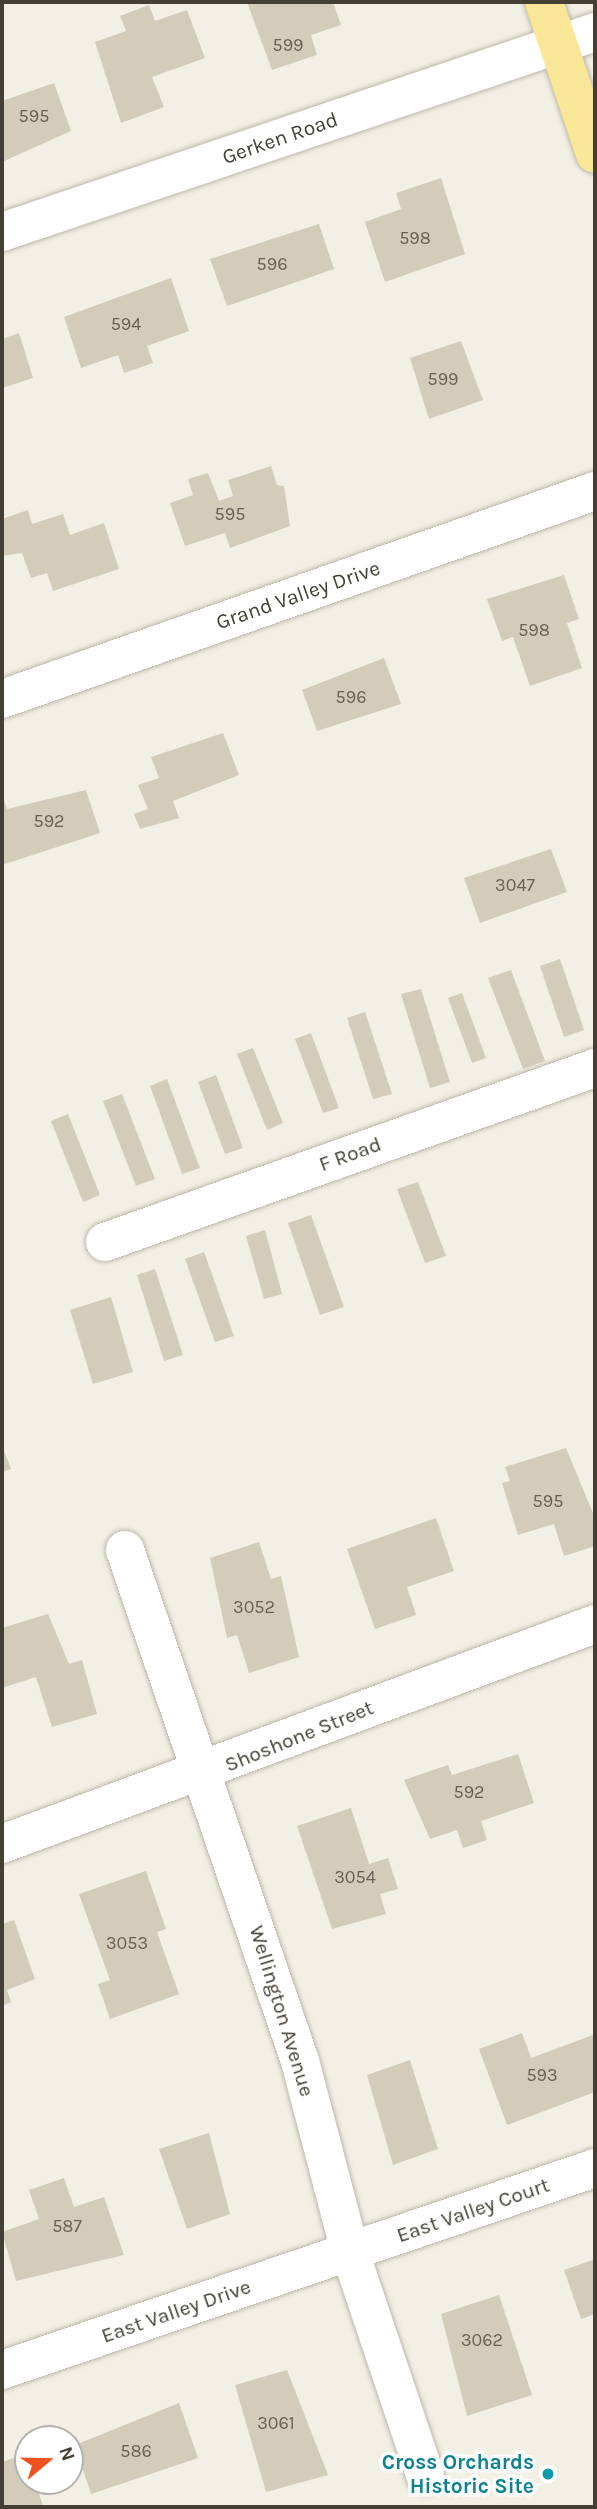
<!DOCTYPE html>
<style>
body{margin:0}
#map{position:relative;width:597px;height:2509px;overflow:hidden;background:#f2efe5;font-family:Karla,sans-serif}
div>[style]{position:absolute}
[style*='--x']{left:calc(var(--x)*1px);top:calc(var(--y)*1px);width:calc(var(--w)*1px);rotate:calc(var(--a)*1deg)}
.building>*{inset:0;background:#d3ccbb}
.roads{filter:drop-shadow(0 0 2px #bdb7a9) drop-shadow(0 0 2px #bdb7a9)}
.street>*{height:38px;margin:-19px;padding:0 19px;transform-origin:19px;border-radius:19px;background:#fff}
.primary>*{height:38px;margin:-19px;padding:0 19px;transform-origin:19px;border-radius:19px;background:#f9e697}
.dots>*{width:19px;height:19px;translate:-50% -50%;box-sizing:border-box;border:4px solid #fff;border-radius:50%}
span{translate:-50% -50%;white-space:nowrap;text-align:center;line-height:1.15;-webkit-text-stroke:7px #fff;paint-order:stroke}
.number-label{font-size:18px;color:#686256}
.number-label span{-webkit-text-stroke-width:0}
.street-label{font-size:21px;color:#443f35}
.culture-label{font-size:21px;color:#0d838f;font-weight:700}
.right{translate:-100% -50%;text-align:right}
.frame{position:absolute;inset:0;border:4px solid #443f35;pointer-events:none}
.north{position:absolute;left:14px;top:2425px;width:70px;height:70px;box-sizing:border-box;background:#fff;border:2px solid #b4b2ae;border-radius:50%;rotate:71deg;font-size:19px;font-weight:700;line-height:28px;text-align:center;color:#443f35}
.north::after{content:'';display:block;margin:auto;width:24px;height:32px;background:#ef511f;clip-path:polygon(50% 0,100% 100%,50% 72%,0 100%)}
</style>
<div id="map">
<div class="building">
<i style="clip-path:polygon(247px 2px,333px 2px,341px 25px,311px 35px,317px 55px,272px 70px)"></i>
<i style="clip-path:polygon(149px 5px,155px 21px,187px 10px,205px 58px,152px 77px,164px 107px,121px 123px,95px 42px,126px 31px,120px 16px)"></i>
<i style="clip-path:polygon(54px 83px,71px 131px,2px 162px,2px 101px)"></i>
<i style="clip-path:polygon(441px 178px,465px 254px,385px 282px,365px 222px,401px 209px,396px 193px)"></i>
<i style="clip-path:polygon(319px 224px,334px 269px,227px 306px,210px 259px)"></i>
<i style="clip-path:polygon(171px 278px,189px 331px,147px 346px,153px 363px,124px 373px,118px 355px,81px 368px,64px 317px)"></i>
<i style="clip-path:polygon(19px 333px,33px 378px,2px 388px,2px 339px)"></i>
<i style="clip-path:polygon(461px 341px,483px 400px,429px 419px,410px 358px)"></i>
<i style="clip-path:polygon(271px 466px,277px 485px,284px 486px,290px 526px,230px 548px,225px 533px,185px 546px,170px 503px,193px 495px,188px 479px,208px 473px,219px 501px,233px 496px,228px 480px)"></i>
<i style="clip-path:polygon(28px 510px,32px 524px,63px 514px,70px 535px,104px 523px,119px 569px,53px 591px,47px 573px,31px 578px,22px 553px,2px 556px,2px 519px)"></i>
<i style="clip-path:polygon(564px 575px,579px 619px,567px 623px,582px 668px,530px 686px,513px 637px,502px 641px,487px 599px)"></i>
<i style="clip-path:polygon(384px 658px,401px 704px,317px 731px,302px 690px)"></i>
<i style="clip-path:polygon(223px 733px,239px 775px,173px 801px,179px 818px,140px 829px,134px 814px,148px 809px,138px 785px,159px 778px,151px 757px)"></i>
<i style="clip-path:polygon(86px 790px,100px 833px,2px 865px,2px 794px,7px 809px)"></i>
<i style="clip-path:polygon(551px 849px,567px 892px,480px 923px,464px 878px)"></i>
<i style="clip-path:polygon(560px 959px,584px 1030px,564px 1037px,540px 966px)"></i>
<i style="clip-path:polygon(511px 970px,545px 1061px,523px 1069px,488px 978px)"></i>
<i style="clip-path:polygon(421px 989px,450px 1082px,430px 1088px,401px 994px)"></i>
<i style="clip-path:polygon(462px 993px,486px 1058px,472px 1063px,448px 998px)"></i>
<i style="clip-path:polygon(365px 1012px,392px 1094px,373px 1099px,347px 1018px)"></i>
<i style="clip-path:polygon(311px 1033px,339px 1108px,323px 1113px,295px 1039px)"></i>
<i style="clip-path:polygon(253px 1048px,283px 1123px,267px 1130px,237px 1054px)"></i>
<i style="clip-path:polygon(216px 1075px,243px 1148px,225px 1154px,198px 1082px)"></i>
<i style="clip-path:polygon(167px 1079px,200px 1168px,182px 1174px,150px 1086px)"></i>
<i style="clip-path:polygon(122px 1094px,155px 1179px,136px 1186px,103px 1101px)"></i>
<i style="clip-path:polygon(68px 1114px,100px 1195px,83px 1202px,51px 1121px)"></i>
<i style="clip-path:polygon(418px 1182px,446px 1256px,425px 1263px,397px 1189px)"></i>
<i style="clip-path:polygon(311px 1215px,344px 1307px,320px 1315px,288px 1223px)"></i>
<i style="clip-path:polygon(265px 1230px,282px 1294px,264px 1299px,246px 1236px)"></i>
<i style="clip-path:polygon(204px 1252px,234px 1336px,215px 1342px,185px 1259px)"></i>
<i style="clip-path:polygon(155px 1269px,183px 1355px,164px 1361px,137px 1275px)"></i>
<i style="clip-path:polygon(111px 1297px,133px 1372px,93px 1384px,70px 1310px)"></i>
<i style="clip-path:polygon(2px 1445px,11px 1469px,2px 1472px)"></i>
<i style="clip-path:polygon(566px 1448px,595px 1518px,595px 1546px,564px 1556px,554px 1524px,518px 1535px,502px 1483px,510px 1481px,505px 1467px)"></i>
<i style="clip-path:polygon(436px 1518px,454px 1571px,407px 1587px,416px 1615px,375px 1629px,347px 1549px)"></i>
<i style="clip-path:polygon(259px 1542px,271px 1579px,281px 1576px,299px 1657px,249px 1673px,237px 1635px,227px 1638px,210px 1558px)"></i>
<i style="clip-path:polygon(48px 1614px,69px 1664px,82px 1660px,97px 1714px,52px 1727px,36px 1677px,2px 1688px,2px 1628px)"></i>
<i style="clip-path:polygon(518px 1754px,534px 1803px,481px 1821px,487px 1840px,463px 1848px,457px 1830px,430px 1839px,404px 1780px,448px 1765px,452px 1775px)"></i>
<i style="clip-path:polygon(351px 1808px,369px 1864px,388px 1858px,398px 1889px,380px 1894px,386px 1914px,332px 1929px,297px 1826px)"></i>
<i style="clip-path:polygon(146px 1871px,166px 1929px,157px 1932px,179px 1994px,110px 2019px,98px 1984px,110px 1980px,79px 1894px)"></i>
<i style="clip-path:polygon(14px 1920px,35px 1979px,7px 1990px,11px 2002px,2px 2006px,2px 1924px)"></i>
<i style="clip-path:polygon(522px 2033px,531px 2058px,593px 2035px,595px 2092px,507px 2125px,479px 2049px)"></i>
<i style="clip-path:polygon(410px 2060px,438px 2149px,393px 2165px,367px 2075px)"></i>
<i style="clip-path:polygon(209px 2133px,230px 2214px,187px 2229px,159px 2149px)"></i>
<i style="clip-path:polygon(64px 2178px,74px 2207px,104px 2197px,124px 2255px,16px 2281px,2px 2232px,39px 2219px,29px 2190px)"></i>
<i style="clip-path:polygon(595px 2259px,595px 2314px,581px 2319px,564px 2270px)"></i>
<i style="clip-path:polygon(499px 2295px,532px 2395px,467px 2416px,441px 2314px)"></i>
<i style="clip-path:polygon(287px 2370px,328px 2475px,266px 2492px,235px 2385px)"></i>
<i style="clip-path:polygon(179px 2403px,198px 2458px,91px 2494px,75px 2445px)"></i>
<i style="clip-path:polygon(25px 2454px,28px 2481px,35px 2481px,43px 2506px,2px 2507px,2px 2462px)"></i>
</div>
<div class="roads">
<div class="street">
<i style="--x:2;--y:232;--w:626;--a:-18.64"></i>
<i style="--x:2;--y:699;--w:628;--a:-19.33"></i>
<i style="--x:105;--y:1242;--w:520;--a:-19.55"></i>
<i style="--x:125;--y:1550;--w:540;--a:71.1"></i>
<i style="--x:300;--y:2061;--w:197;--a:75.3"></i>
<i style="--x:350;--y:2252;--w:235;--a:71.4"></i>
<i style="--x:2;--y:1844;--w:632;--a:-20.35"></i>
<i style="--x:2;--y:2370;--w:626;--a:-18.81"></i>
</div>
<div class="primary">
<i style="--x:544;--y:2;--w:160;--a:71.5"></i>
</div>
</div>
<div class="dots">
<i style="left:548px;top:2474px;background:#0f9aa8"></i>
</div>
<div class="number-label">
<span style="left:288px;top:45px">599</span>
<span style="left:34px;top:116px">595</span>
<span style="left:415px;top:238px">598</span>
<span style="left:272px;top:264px">596</span>
<span style="left:126px;top:324px">594</span>
<span style="left:443px;top:379px">599</span>
<span style="left:230px;top:514px">595</span>
<span style="left:534px;top:630px">598</span>
<span style="left:351px;top:697px">596</span>
<span style="left:49px;top:821px">592</span>
<span style="left:515px;top:885px">3047</span>
<span style="left:548px;top:1501px">595</span>
<span style="left:254px;top:1607px">3052</span>
<span style="left:469px;top:1792px">592</span>
<span style="left:355px;top:1877px">3054</span>
<span style="left:127px;top:1943px">3053</span>
<span style="left:542px;top:2075px">593</span>
<span style="left:67px;top:2226px">587</span>
<span style="left:482px;top:2340px">3062</span>
<span style="left:276px;top:2423px">3061</span>
<span style="left:136px;top:2451px">586</span>
</div>
<div class="street-label">
<span style="left:280px;top:138px;rotate:-19deg">Gerken Road</span>
<span style="left:298px;top:595px;rotate:-19deg">Grand Valley Drive</span>
<span style="left:350px;top:1154px;rotate:-20deg">F Road</span>
<span style="left:299px;top:1736px;rotate:-22deg">Shoshone Street</span>
<span style="left:282px;top:2011px;rotate:73deg">Wellington Avenue</span>
<span style="left:473px;top:2210px;rotate:-19deg">East Valley Court</span>
<span style="left:176px;top:2311px;rotate:-19deg">East Valley Drive</span>
</div>
<div class="culture-label">
<span class="right" style="left:534px;top:2474px">Cross Orchards<br>Historic Site</span>
</div>
<div class="frame"></div>
<div class="north">N</div>
</div>
